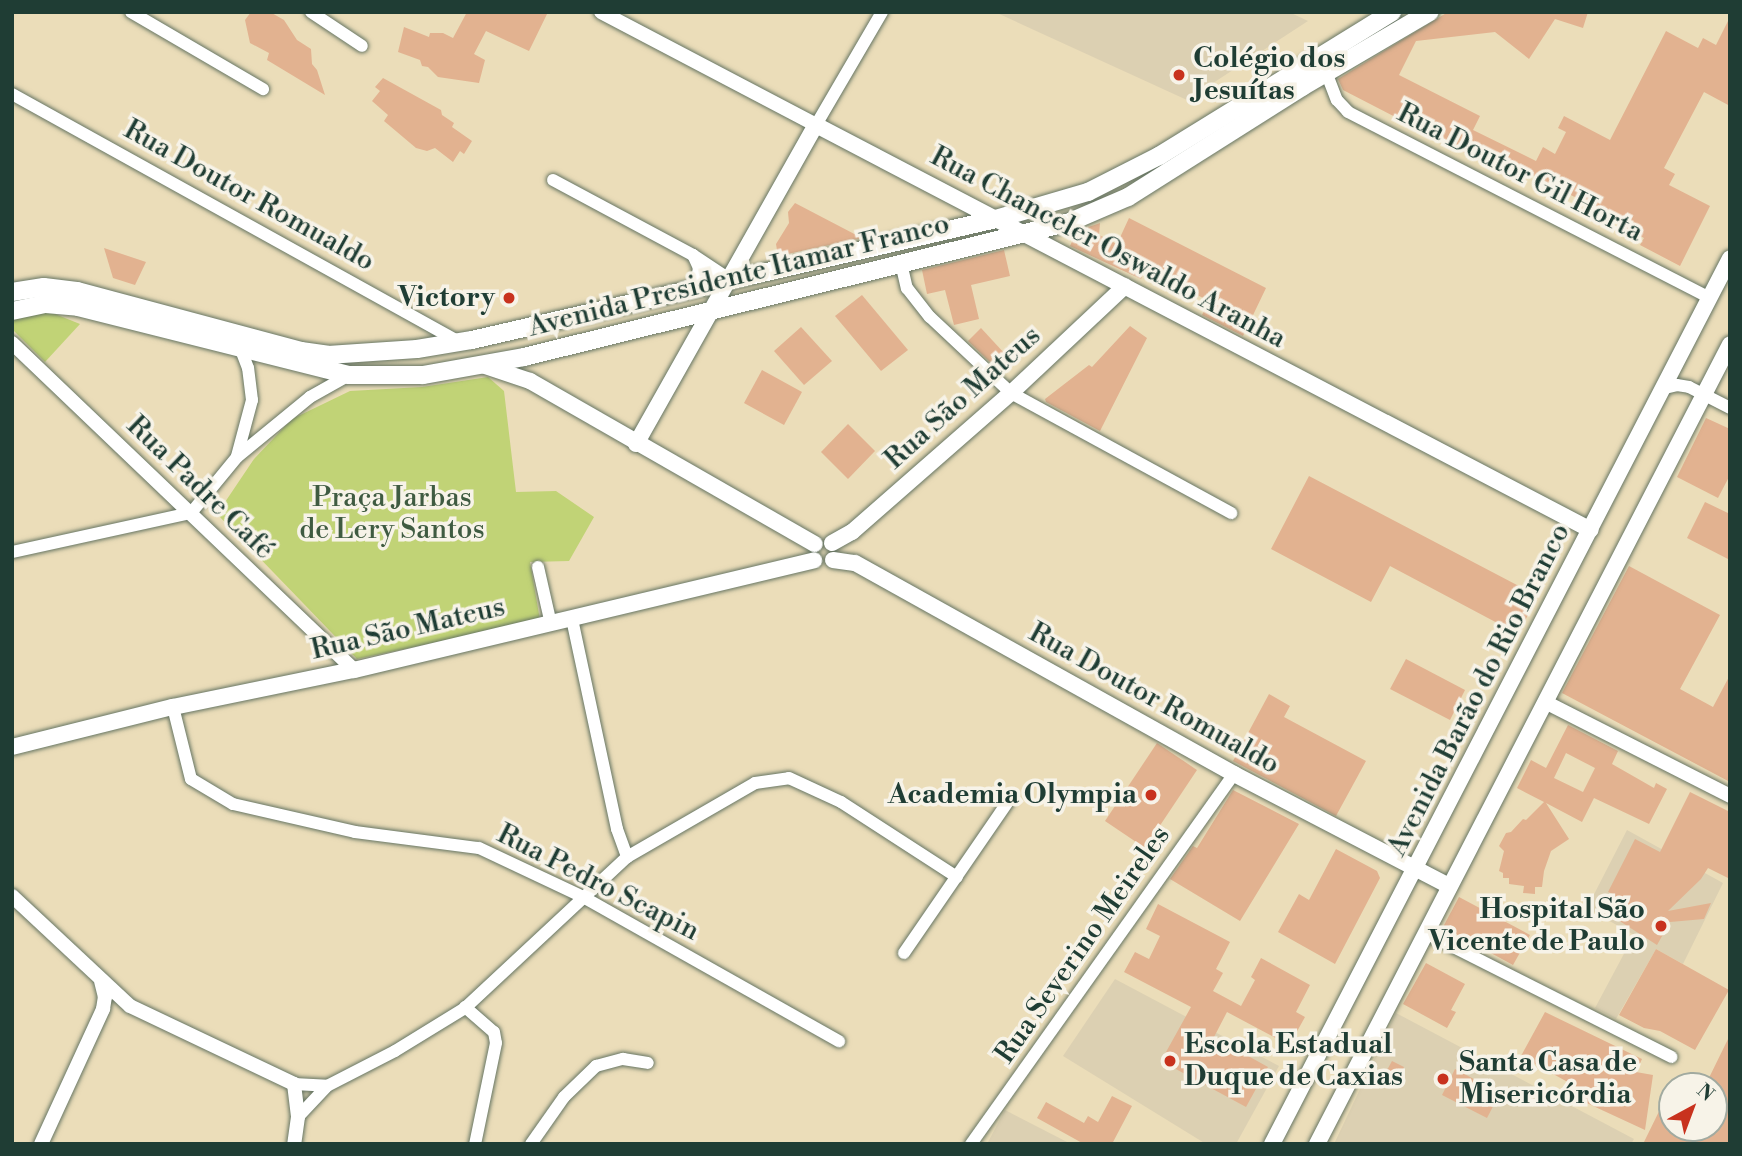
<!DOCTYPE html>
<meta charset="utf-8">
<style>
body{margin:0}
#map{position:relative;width:1742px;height:1156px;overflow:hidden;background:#ebddb9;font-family:"Libre Bodoni",serif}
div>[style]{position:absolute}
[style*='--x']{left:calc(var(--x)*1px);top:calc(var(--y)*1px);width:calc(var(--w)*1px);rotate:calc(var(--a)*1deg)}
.built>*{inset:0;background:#dcd0b2}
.green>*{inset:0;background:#c1d376}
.building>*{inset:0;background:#e2b290}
.roads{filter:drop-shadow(0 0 2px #667563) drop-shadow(0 0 2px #667563)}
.minor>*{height:12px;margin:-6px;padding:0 6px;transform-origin:6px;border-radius:6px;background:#fff}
.tertiary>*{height:14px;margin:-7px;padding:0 7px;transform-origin:7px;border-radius:7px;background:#fff}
.secondary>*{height:16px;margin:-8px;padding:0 8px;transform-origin:8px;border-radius:8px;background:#fff}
.primary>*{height:18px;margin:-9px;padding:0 9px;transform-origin:9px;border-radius:9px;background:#fff}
.dots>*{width:19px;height:19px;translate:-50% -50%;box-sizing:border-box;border:4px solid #f7f3e8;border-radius:50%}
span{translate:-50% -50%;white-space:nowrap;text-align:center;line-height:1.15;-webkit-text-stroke:7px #f7f3e8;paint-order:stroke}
.poi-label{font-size:28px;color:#1f3d34;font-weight:700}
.left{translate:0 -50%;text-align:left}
.right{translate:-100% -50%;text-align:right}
.street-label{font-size:28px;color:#1f3d34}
.park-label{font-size:28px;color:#3f5b41}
.frame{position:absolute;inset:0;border:14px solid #1f3d34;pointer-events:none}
.north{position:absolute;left:1658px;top:1072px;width:70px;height:70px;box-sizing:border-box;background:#f7f3e8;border:2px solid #a1aaa0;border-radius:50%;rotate:41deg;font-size:19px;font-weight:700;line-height:28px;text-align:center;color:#1f3d34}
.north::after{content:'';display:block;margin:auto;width:24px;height:32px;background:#c8321e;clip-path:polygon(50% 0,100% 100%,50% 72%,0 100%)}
</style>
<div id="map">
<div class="built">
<i style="clip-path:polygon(995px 12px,1289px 12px,1308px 21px,1187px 100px)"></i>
<i style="clip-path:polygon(1627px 830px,1723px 883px,1683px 964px,1656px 949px,1616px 1019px,1595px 1008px,1634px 935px,1587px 908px)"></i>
<i style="clip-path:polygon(1115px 979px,1279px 1066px,1236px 1144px,1206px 1144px,1063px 1056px)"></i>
<i style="clip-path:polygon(1396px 1013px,1634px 1139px,1631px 1144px,1334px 1144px)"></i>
<i style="clip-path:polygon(1005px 1110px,1071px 1144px,987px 1144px)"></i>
</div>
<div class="green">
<i style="clip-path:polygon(45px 310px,80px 324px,45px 362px,12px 329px,12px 319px)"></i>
<i style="clip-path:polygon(488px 377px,504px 391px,516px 492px,556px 491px,594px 517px,569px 561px,530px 562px,540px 620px,357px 659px,217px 514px,254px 459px,292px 419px,350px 391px,422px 387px)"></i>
</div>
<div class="building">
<i style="clip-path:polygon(251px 12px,270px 12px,284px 20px,297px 40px,311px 49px,312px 64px,317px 70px,325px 95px,267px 60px,269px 53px,250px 43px,245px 20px)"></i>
<i style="clip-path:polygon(467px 12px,548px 12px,529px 51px,486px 31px,474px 54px,485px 60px,479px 83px,438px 77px,428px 67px,422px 66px,420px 60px,398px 52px,404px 27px,429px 37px,430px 33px,443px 33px,453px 38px)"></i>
<i style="clip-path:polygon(1448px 12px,1588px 12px,1583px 28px,1555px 19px,1529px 59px,1495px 32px,1416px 41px,1399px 75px,1480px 116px,1473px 130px,1536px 161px,1543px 147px,1555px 154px,1566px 132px,1558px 128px,1564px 116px,1610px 140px,1666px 31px,1698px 48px,1703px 38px,1716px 45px,1730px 17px,1730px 106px,1704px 92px,1664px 168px,1675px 174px,1669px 185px,1710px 206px,1680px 266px,1640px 245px,1644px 238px,1598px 214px,1600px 210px,1528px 173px,1523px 183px,1343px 90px,1338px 79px)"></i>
<i style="clip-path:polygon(383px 78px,441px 110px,442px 115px,454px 123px,452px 127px,472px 141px,464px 154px,460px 151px,453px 162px,435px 148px,427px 151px,416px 148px,384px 121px,388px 115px,372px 101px,380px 91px,375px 87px)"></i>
<i style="clip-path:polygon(795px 203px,862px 238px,778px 256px,776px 244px,789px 223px,788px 212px)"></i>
<i style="clip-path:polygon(1129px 218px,1266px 288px,1243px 336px,1202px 315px,1209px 301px,1146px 269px,1141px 279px,1070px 246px,1077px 231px,1100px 223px,1099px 235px,1117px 244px)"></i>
<i style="clip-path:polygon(104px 248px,146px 262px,135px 285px,113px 278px)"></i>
<i style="clip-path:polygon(1004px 250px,1010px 276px,971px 285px,979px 319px,954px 325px,945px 290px,927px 294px,922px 270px)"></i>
<i style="clip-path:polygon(862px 295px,908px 350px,881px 371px,835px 316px)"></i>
<i style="clip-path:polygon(1130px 326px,1147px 338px,1100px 431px,1046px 402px,1045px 399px,1089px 365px,1092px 367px)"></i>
<i style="clip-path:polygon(801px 327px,832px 361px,804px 385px,774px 351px)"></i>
<i style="clip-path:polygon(981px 328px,1005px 354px,993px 365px,968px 341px)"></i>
<i style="clip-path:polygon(762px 370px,802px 392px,784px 425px,744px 403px)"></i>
<i style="clip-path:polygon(1706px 418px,1730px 429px,1730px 475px,1718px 498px,1677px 477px)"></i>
<i style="clip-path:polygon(848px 424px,875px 451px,848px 479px,821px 452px)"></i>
<i style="clip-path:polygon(1309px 476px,1538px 596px,1518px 634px,1390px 566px,1371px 602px,1271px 549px)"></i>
<i style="clip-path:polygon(1705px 502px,1730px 514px,1730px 560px,1687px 538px)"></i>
<i style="clip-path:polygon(1629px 566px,1720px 615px,1680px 689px,1713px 707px,1730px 675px,1730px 782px,1562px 693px)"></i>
<i style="clip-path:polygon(1406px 659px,1465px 690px,1450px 720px,1390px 689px)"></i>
<i style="clip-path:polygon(1269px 694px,1290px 706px,1284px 717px,1366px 761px,1336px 816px,1233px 761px)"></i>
<i style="clip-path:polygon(evenodd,1568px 725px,1618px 751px,1612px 764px,1654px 788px,1656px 783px,1667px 789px,1649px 824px,1594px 798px,1582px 822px,1546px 803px,1569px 839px,1551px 851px,1544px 871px,1542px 887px,1535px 887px,1535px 894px,1523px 893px,1524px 886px,1509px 884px,1509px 878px,1503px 878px,1503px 873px,1499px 871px,1504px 851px,1499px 846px,1506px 833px,1511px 832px,1523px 819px,1526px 820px,1544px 802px,1517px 788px,1531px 760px,1546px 768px,1568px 725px,1566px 753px,1595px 768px,1583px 792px,1554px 778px,1566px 753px)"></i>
<i style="clip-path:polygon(1157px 743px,1197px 770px,1145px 848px,1105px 821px)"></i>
<i style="clip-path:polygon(1233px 790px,1299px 824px,1240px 921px,1170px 879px,1193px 846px,1197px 848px)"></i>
<i style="clip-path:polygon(1690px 792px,1730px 812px,1730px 879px,1708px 868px,1701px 879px,1668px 911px,1711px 903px,1704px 919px,1670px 922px,1657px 945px,1604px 911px,1613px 894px,1608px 892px,1635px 839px,1660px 852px)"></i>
<i style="clip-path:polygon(1336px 849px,1377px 871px,1380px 878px,1335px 964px,1278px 932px,1299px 894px,1309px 900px)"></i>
<i style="clip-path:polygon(1459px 897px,1530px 935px,1513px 965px,1443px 927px)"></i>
<i style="clip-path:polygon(1158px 904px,1230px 942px,1216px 969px,1223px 973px,1213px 991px,1241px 1006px,1255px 980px,1251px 977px,1261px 958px,1310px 985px,1296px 1012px,1305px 1017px,1295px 1035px,1291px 1033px,1285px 1043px,1227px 1012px,1214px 1037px,1268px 1067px,1246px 1107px,1161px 1061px,1191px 1007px,1124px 972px,1135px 952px,1149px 959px,1160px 936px,1146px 929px)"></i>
<i style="clip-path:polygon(1656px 949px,1729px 990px,1695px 1050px,1660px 1031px,1644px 1028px,1619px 1015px)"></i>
<i style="clip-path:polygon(1426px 963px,1465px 984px,1451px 1010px,1456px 1012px,1447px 1028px,1403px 1004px)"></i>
<i style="clip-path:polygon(1545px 1012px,1642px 1059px,1636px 1072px,1653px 1075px,1645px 1130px,1578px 1099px,1582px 1090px,1521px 1056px)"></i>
<i style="clip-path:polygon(1730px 1035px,1730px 1144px,1643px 1144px,1672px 1085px,1672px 1128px,1714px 1128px,1714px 1086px,1705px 1086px)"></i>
<i style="clip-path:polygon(1392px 1061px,1404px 1067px,1399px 1078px,1386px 1072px)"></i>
<i style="clip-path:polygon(1455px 1069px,1500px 1093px,1487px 1118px,1442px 1095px)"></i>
<i style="clip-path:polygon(1112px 1096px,1132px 1106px,1112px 1144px,1084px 1144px,1037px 1118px,1046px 1102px,1084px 1123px,1088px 1116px,1098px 1122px)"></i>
</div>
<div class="roads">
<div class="minor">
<i style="--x:131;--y:12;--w:153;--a:30.3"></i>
<i style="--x:311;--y:12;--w:61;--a:33.7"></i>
<i style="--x:1326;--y:72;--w:30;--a:69"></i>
<i style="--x:1337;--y:100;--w:16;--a:47"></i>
<i style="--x:1348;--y:112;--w:407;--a:27.2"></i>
<i style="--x:12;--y:94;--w:513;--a:29.01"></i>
<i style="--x:816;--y:125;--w:131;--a:-59.7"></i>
<i style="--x:553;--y:180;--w:159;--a:28.2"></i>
<i style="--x:693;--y:255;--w:43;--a:33.7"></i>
<i style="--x:693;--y:255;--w:14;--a:65"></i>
<i style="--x:699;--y:268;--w:21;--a:101"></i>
<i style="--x:901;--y:263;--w:26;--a:77"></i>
<i style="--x:907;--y:288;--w:37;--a:52"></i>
<i style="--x:930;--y:317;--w:111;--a:43.2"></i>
<i style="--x:1011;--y:393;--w:251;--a:28.6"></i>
<i style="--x:1665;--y:388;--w:12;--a:-14"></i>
<i style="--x:1677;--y:385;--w:12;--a:9"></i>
<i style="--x:1689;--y:387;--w:46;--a:27.1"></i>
<i style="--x:237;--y:456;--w:58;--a:-75"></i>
<i style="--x:252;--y:400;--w:32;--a:-97"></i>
<i style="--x:248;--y:368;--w:19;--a:-111"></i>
<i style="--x:12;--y:552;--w:183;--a:-12.3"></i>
<i style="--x:191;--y:513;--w:72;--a:-50.6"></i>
<i style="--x:237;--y:457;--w:94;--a:-39.4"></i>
<i style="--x:310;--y:397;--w:45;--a:-29.4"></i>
<i style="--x:538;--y:567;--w:58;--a:77.2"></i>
<i style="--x:572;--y:619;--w:215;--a:77.9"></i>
<i style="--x:617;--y:829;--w:30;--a:70"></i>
<i style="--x:173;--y:707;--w:74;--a:76"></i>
<i style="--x:191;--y:779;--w:49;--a:30.8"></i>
<i style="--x:233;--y:804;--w:125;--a:12.9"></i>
<i style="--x:355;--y:832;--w:125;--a:7.4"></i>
<i style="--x:479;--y:848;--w:115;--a:25.2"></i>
<i style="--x:583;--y:897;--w:294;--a:29.4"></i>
<i style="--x:1426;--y:933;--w:275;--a:26.8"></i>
<i style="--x:904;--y:953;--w:187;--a:-55.5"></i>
<i style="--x:465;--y:1007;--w:38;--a:41"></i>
<i style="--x:494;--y:1032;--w:11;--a:80"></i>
<i style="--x:496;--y:1043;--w:103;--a:101.7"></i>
<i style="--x:294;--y:1084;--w:33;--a:3"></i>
<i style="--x:298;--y:1117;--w:42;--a:-46.9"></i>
<i style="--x:327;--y:1086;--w:76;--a:-27.2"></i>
<i style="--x:395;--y:1051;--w:82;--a:-31.6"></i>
<i style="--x:465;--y:1008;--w:221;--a:-43"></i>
<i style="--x:627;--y:857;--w:148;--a:-30"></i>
<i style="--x:755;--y:783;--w:34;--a:-8"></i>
<i style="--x:789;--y:778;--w:57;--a:24.8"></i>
<i style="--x:841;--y:802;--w:138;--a:32.9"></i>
<i style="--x:531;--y:1144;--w:57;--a:-54.9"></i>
<i style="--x:564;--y:1097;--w:45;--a:-44.1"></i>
<i style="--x:596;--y:1066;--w:28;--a:-15"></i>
<i style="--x:623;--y:1059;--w:25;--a:9"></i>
<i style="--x:971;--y:1144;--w:454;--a:-54.6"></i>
</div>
<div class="tertiary">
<i style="--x:601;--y:12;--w:243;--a:27.7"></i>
<i style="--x:12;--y:343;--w:473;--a:43.7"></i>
<i style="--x:1545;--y:702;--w:208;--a:26.9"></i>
<i style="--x:12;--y:896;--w:161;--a:43"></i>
<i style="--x:130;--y:1006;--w:182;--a:25.4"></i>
<i style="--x:294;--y:1084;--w:33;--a:83"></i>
<i style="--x:298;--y:1117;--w:27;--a:98"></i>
<i style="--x:41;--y:1144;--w:149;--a:-65.3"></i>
<i style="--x:103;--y:1009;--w:12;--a:-81"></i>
<i style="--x:105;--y:997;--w:16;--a:-104"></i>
</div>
<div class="secondary">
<i style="--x:482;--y:365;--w:51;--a:18.4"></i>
<i style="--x:530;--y:381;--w:328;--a:29.8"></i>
<i style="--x:636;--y:444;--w:366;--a:-60.6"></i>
<i style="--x:816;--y:125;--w:874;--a:27.59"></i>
<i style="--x:832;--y:543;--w:23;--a:-29"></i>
<i style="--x:852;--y:532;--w:211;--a:-41.2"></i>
<i style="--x:1011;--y:393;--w:156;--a:-43.2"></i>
<i style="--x:833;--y:560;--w:22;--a:8"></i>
<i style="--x:855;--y:563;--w:434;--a:29.1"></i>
<i style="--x:1234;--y:774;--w:242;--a:27.5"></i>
<i style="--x:12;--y:747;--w:166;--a:-14"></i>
<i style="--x:173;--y:707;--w:185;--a:-11.6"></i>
<i style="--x:354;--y:670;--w:473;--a:-13.4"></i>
<i style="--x:1272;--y:1144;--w:997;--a:-62.66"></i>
<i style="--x:1317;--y:1144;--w:900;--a:-62.69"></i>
</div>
<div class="primary">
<i style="--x:12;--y:292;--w:32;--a:-9"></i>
<i style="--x:44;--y:287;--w:33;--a:7"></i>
<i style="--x:77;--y:291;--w:232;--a:15"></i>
<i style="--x:301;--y:351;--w:27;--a:8"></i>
<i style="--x:328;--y:355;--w:89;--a:-3.9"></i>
<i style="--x:417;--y:349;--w:56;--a:-9.3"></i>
<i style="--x:472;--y:340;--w:538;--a:-13"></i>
<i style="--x:996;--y:219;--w:96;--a:-16.4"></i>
<i style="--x:1088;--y:192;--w:80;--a:-26.9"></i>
<i style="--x:1159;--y:156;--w:274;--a:-31.7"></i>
<i style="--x:12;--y:311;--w:35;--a:-12"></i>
<i style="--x:46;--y:304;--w:32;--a:5"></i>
<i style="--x:78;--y:307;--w:279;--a:14.1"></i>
<i style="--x:349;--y:375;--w:74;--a:0"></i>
<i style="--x:423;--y:375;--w:103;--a:-10.1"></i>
<i style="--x:524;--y:357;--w:562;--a:-13.89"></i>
<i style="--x:1070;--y:222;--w:63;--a:-23.3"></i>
<i style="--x:1128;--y:197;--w:206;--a:-32.3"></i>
<i style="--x:1302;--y:87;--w:148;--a:-30.4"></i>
</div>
</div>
<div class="dots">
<i style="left:1179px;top:75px;background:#c8321e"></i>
<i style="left:509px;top:298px;background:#c8321e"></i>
<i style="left:1151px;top:795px;background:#c8321e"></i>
<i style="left:1661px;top:926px;background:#c8321e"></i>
<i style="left:1170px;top:1061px;background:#c8321e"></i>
<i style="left:1443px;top:1079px;background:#c8321e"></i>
</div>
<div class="poi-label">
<span class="left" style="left:1193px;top:75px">Colégio dos<br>Jesuítas</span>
<span class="right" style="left:495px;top:298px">Victory</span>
<span class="right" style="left:1137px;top:795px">Academia Olympia</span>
<span class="right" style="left:1645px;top:926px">Hospital São<br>Vicente de Paulo</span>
<span class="left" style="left:1184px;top:1061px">Escola Estadual<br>Duque de Caxias</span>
<span class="left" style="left:1459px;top:1079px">Santa Casa de<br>Misericórdia</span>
</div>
<div class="street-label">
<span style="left:1520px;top:173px;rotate:27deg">Rua Doutor Gil Horta</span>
<span style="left:249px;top:196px;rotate:29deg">Rua Doutor Romualdo</span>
<span style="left:1108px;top:248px;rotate:28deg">Rua Chanceler Oswaldo Aranha</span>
<span style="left:739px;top:276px;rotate:-14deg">Avenida Presidente Itamar Franco</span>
<span style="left:963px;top:398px;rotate:-42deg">Rua São Mateus</span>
<span style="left:200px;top:488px;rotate:44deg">Rua Padre Café</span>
<span style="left:408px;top:629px;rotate:-13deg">Rua São Mateus</span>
<span style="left:1479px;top:690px;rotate:-63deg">Avenida Barão do Rio Branco</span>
<span style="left:1154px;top:699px;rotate:29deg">Rua Doutor Romualdo</span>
<span style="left:598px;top:883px;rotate:27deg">Rua Pedro Scapin</span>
<span style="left:1083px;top:945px;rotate:-55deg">Rua Severino Meireles</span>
</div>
<div class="park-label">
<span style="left:392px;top:514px">Praça Jarbas<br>de Lery Santos</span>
</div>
<div class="frame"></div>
<div class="north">N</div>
</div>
